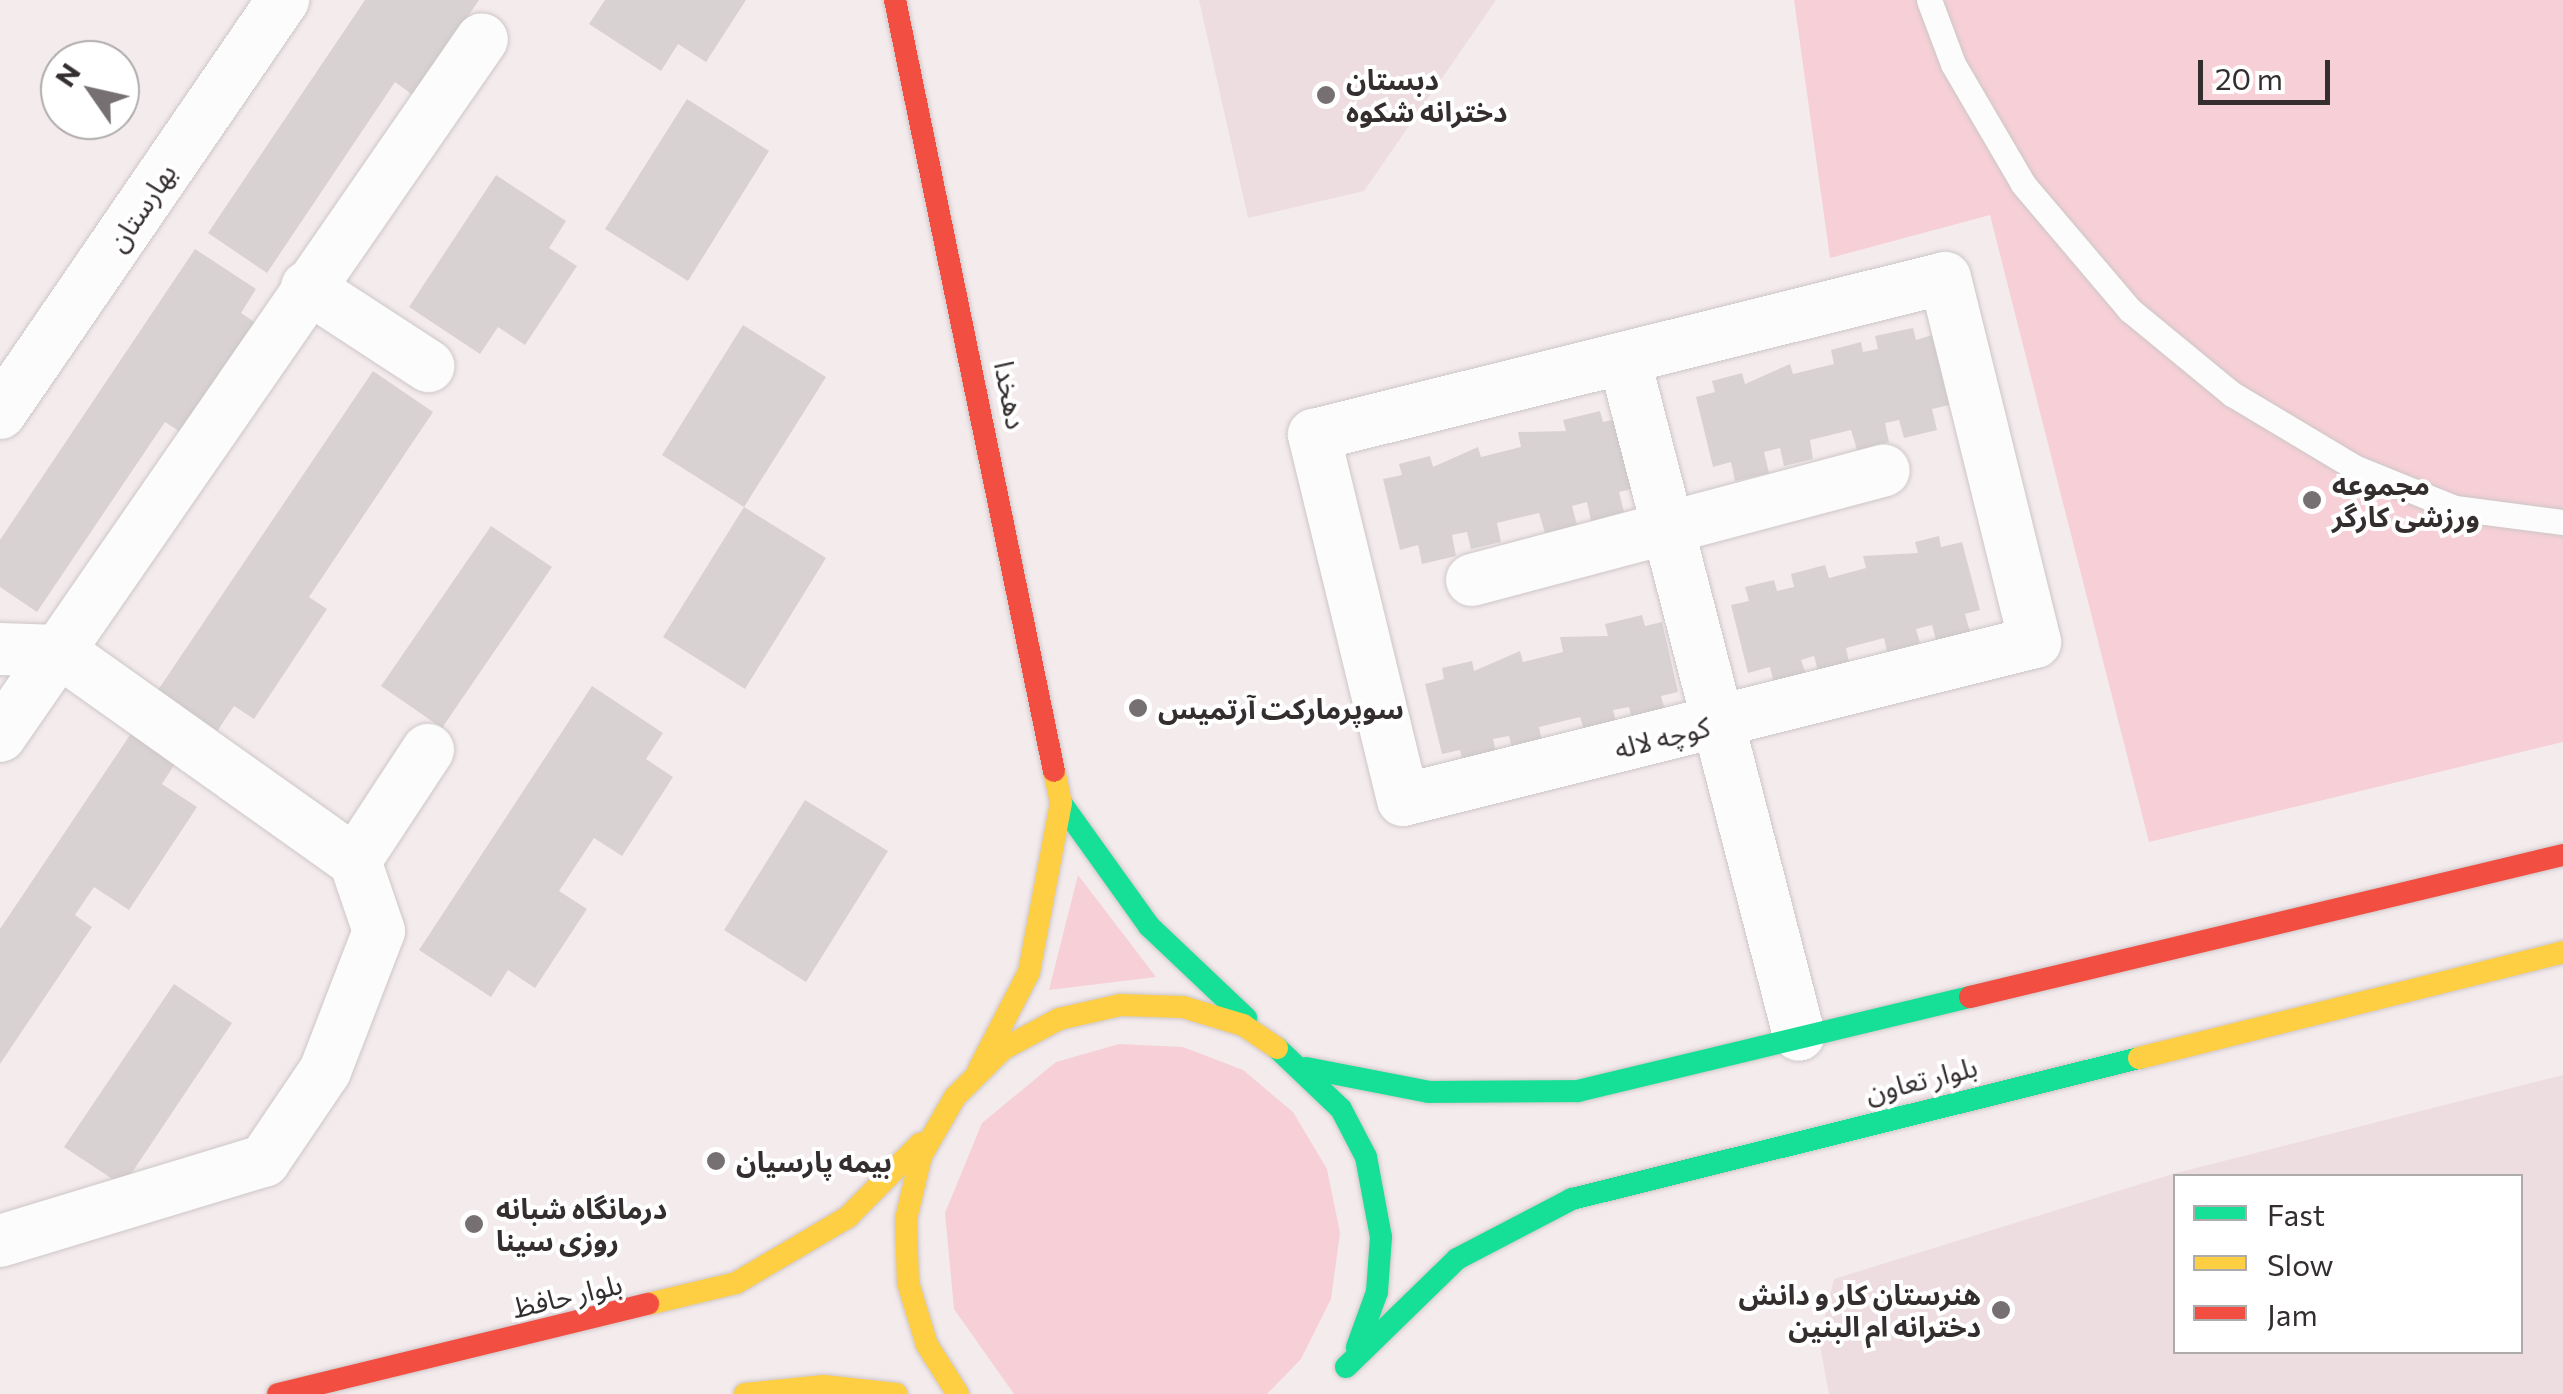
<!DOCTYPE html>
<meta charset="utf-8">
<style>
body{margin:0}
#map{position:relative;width:2563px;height:1394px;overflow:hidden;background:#f4ebed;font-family:Commissioner,"Noto Sans Arabic",sans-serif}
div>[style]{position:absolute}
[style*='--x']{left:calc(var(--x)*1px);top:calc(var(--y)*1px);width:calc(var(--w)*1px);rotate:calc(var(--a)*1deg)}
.built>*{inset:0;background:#eedde0}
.green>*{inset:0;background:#f6d0d6}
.building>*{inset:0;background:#d9d2d3}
.roads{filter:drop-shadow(0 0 2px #cdc6c7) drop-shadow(0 0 2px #cdc6c7)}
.lane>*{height:25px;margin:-12.5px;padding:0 12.5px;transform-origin:12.5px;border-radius:12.5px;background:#fdfcfc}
.street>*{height:52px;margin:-26px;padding:0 26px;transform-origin:26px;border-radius:26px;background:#fdfcfc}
.fast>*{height:22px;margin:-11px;padding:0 11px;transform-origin:11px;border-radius:11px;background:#16e098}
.slow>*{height:22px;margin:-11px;padding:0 11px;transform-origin:11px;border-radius:11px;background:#ffcf43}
.jam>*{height:22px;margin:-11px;padding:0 11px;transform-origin:11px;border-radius:11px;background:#f24e42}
.dots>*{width:28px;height:28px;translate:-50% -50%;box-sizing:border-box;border:5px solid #fff;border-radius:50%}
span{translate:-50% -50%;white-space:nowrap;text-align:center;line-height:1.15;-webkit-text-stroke:8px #fff;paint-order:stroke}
.poi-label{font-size:28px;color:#342e2f;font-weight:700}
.left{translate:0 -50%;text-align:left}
.right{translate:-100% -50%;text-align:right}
.street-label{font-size:28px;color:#342e2f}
.legend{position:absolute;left:2173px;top:1174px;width:350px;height:180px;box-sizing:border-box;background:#fff;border:2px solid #aeabac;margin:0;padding:12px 18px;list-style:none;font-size:30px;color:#342e2f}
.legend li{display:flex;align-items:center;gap:20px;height:50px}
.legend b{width:50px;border:2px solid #aeabac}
.north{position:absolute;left:40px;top:40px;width:100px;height:100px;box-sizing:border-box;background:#fff;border:2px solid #aeabac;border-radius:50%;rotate:304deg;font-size:28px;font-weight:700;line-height:40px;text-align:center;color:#342e2f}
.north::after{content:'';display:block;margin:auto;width:35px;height:45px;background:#777072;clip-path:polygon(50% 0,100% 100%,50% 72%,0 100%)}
.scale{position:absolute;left:2198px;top:60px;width:132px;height:45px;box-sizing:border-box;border:5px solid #342e2f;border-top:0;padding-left:12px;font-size:30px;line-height:35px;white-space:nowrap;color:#342e2f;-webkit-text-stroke:8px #fff;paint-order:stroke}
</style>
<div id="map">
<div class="built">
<i style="clip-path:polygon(1199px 0,1496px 0,1364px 191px,1248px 218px)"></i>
<i style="clip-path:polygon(evenodd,2563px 1075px,2563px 1394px,1829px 1394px,1819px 1341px,1834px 1279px,2176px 1173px,2563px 1075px,2176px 1176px,2520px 1176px,2520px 1352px,2176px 1352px,2176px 1176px)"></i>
</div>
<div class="green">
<i style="clip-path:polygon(1794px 0,2563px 0,2563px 742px,2149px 842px,1990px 215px,1830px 258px)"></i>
<i style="clip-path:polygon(1078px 875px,1156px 977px,1049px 990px)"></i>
<i style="clip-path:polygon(1119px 1044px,1183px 1047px,1243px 1070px,1293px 1112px,1327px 1169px,1340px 1233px,1331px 1299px,1301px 1359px,1267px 1394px,1014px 1394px,954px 1309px,945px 1213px,982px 1123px,1056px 1062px)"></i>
</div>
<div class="building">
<i style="clip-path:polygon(365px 0,479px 0,414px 96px,395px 82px,267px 273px,208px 233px)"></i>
<i style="clip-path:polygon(605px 0,746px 0,706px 62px,678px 44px,661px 71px,589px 24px)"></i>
<i style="clip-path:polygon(687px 99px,769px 151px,688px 281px,605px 229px)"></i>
<i style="clip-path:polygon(496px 175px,566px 221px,549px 248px,577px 266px,525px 345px,498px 327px,480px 354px,409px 307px)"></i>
<i style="clip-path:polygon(195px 249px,256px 289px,241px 313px,259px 325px,185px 435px,165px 422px,37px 612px,0 587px,0 540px)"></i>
<i style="clip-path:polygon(743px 325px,826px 377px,744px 507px,826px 558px,745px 689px,663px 637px,744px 507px,662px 455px)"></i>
<i style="clip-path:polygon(1913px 328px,1916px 340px,1932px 335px,1949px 405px,1932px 409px,1937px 430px,1904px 438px,1899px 420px,1885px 423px,1889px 442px,1857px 450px,1851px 430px,1810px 440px,1813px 459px,1784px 466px,1780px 448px,1764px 452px,1769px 473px,1735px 481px,1731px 462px,1713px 467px,1696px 397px,1715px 392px,1712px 381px,1742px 373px,1745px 384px,1790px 364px,1793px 374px,1834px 364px,1831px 350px,1861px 342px,1863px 352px,1878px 349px,1875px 336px)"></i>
<i style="clip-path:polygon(373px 371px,433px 412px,309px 597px,327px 609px,254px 719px,234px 706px,216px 733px,156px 693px)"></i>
<i style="clip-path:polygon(1600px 411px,1603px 422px,1620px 418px,1636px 488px,1619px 492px,1624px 512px,1591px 521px,1587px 502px,1572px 506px,1577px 525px,1545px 533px,1539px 513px,1497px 523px,1501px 542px,1471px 549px,1467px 532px,1452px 535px,1456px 556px,1422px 564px,1418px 545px,1400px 550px,1383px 479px,1402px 475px,1399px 464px,1430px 456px,1433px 467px,1478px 447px,1481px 457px,1521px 447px,1518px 432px,1566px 431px,1563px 420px)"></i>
<i style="clip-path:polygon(491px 526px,552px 567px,442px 728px,381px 686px)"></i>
<i style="clip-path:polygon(1939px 536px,1941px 547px,1962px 542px,1980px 610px,1965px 614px,1970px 632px,1936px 640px,1932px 625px,1916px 629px,1920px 643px,1887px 652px,1884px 638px,1846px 648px,1849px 662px,1818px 671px,1814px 656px,1801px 660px,1806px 674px,1774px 683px,1770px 667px,1748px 673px,1731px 605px,1749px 601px,1745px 587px,1774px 580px,1777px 591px,1794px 587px,1791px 574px,1825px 565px,1829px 578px,1866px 568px,1863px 556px,1918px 553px,1915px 542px)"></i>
<i style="clip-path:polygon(1642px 615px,1645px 626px,1662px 622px,1678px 692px,1661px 696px,1667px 717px,1633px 725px,1629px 707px,1613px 710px,1618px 729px,1586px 737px,1580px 717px,1539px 727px,1543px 746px,1513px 753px,1509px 736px,1493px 739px,1498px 760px,1465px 769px,1460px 750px,1442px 754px,1425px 684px,1444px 679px,1442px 668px,1472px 661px,1474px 671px,1520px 651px,1523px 662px,1563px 652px,1560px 637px,1608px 636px,1605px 624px)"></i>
<i style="clip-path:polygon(592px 686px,663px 733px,646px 759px,673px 777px,622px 856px,594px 838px,559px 891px,587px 909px,535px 988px,508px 970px,491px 997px,419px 950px)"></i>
<i style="clip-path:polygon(134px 729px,178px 759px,162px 784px,197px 807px,129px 910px,94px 887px,75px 915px,92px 927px,0 1064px,0 929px)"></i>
<i style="clip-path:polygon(805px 800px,888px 851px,806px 982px,724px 930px)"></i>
<i style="clip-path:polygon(174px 984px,232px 1023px,123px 1186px,64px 1147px)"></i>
</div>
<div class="roads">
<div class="lane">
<i style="--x:1929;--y:0;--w:68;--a:69.4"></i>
<i style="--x:1953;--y:64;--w:139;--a:59.7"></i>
<i style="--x:2023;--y:184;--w:165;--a:49.7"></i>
<i style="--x:2130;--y:310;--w:132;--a:39.5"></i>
<i style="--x:2232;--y:394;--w:142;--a:30.9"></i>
<i style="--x:2354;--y:467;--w:109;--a:22.1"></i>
<i style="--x:2455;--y:508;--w:109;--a:7.4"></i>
</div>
<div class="street">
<i style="--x:1945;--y:278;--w:375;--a:76.1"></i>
<i style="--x:2035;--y:642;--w:651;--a:165.96"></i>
<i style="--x:1403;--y:800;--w:376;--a:-103.7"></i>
<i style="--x:1314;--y:435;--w:650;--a:-13.97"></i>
<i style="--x:307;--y:287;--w:145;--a:33.1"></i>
<i style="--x:1624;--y:358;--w:699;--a:75.51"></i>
<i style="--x:0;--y:413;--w:501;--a:-55.58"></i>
<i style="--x:1472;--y:580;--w:426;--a:-14.9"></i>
<i style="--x:0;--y:649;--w:59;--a:1.9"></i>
<i style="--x:59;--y:651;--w:363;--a:35.4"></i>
<i style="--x:0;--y:736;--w:847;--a:-55.33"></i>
<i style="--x:0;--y:1241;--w:276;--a:-16.9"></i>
<i style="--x:264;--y:1161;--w:109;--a:-55.9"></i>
<i style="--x:325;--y:1071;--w:150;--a:-68.9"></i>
<i style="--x:379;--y:931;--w:74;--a:-108.9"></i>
<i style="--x:355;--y:861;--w:133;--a:-56.7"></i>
</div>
<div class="fast">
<i style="--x:1061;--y:803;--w:151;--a:54.4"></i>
<i style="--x:1149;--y:926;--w:134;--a:43.5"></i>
<i style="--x:1277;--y:1048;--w:88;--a:43.6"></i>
<i style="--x:1341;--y:1109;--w:54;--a:62.5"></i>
<i style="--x:1366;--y:1157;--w:81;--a:79.4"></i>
<i style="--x:1381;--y:1237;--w:55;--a:94.2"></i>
<i style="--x:1377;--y:1292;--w:59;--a:110"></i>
<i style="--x:1306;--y:1068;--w:125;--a:11"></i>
<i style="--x:1429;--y:1092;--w:149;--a:-0.4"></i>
<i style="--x:1578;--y:1091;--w:403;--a:-13.5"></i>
<i style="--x:1346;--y:1367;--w:155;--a:-44.2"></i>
<i style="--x:1457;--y:1259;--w:130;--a:-27.6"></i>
<i style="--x:1572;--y:1199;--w:584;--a:-13.96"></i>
</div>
<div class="slow">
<i style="--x:2139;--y:1058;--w:437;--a:-14"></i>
<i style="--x:979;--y:1069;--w:109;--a:-62.7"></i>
<i style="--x:1029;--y:972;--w:172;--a:-79.3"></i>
<i style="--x:1061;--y:803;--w:33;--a:-102"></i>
<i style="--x:648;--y:1304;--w:90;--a:-13.4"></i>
<i style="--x:736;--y:1283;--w:130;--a:-30.5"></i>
<i style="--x:848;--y:1217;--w:103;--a:-45.4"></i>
<i style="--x:745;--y:1394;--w:79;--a:-5.8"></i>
<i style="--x:824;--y:1386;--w:73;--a:6.3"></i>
<i style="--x:958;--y:1394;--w:58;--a:-122.3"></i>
<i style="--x:927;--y:1345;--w:65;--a:-107"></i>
<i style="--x:908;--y:1283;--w:64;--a:-91.8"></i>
<i style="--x:906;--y:1219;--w:65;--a:-76.6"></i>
<i style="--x:921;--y:1156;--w:68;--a:-60"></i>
<i style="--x:955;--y:1097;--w:68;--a:-45"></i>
<i style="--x:1003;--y:1049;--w:64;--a:-28.2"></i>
<i style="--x:1059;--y:1019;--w:63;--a:-12.9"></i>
<i style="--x:1120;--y:1005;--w:63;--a:1.8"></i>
<i style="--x:1183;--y:1007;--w:63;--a:16.7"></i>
<i style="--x:1243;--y:1025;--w:41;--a:34.1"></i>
</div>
<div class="jam">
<i style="--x:895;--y:0;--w:787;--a:78.35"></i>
<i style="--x:1970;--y:997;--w:610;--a:-13.47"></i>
<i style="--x:278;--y:1394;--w:381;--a:-13.7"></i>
</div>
</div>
<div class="dots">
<i style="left:1326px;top:95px;background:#777072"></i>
<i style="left:2312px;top:500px;background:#777072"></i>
<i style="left:1138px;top:708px;background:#777072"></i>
<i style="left:716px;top:1161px;background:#777072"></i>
<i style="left:474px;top:1224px;background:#777072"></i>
<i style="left:2001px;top:1310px;background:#777072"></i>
</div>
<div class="poi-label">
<span class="left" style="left:1346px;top:95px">دبستان<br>دخترانه شکوه</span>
<span class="left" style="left:2332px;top:500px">مجموعه<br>ورزشی کارگر</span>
<span class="left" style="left:1158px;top:708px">سوپرمارکت آرتمیس</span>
<span class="left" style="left:736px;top:1161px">بیمه پارسیان</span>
<span class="left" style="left:496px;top:1224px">درمانگاه شبانه<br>روزی سینا</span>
<span class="right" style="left:1981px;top:1310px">هنرستان کار و دانش<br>دخترانه ام البنین</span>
</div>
<div class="street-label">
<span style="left:141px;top:207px;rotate:-56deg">بهارستان</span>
<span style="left:1011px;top:395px;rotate:79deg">دهخدا</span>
<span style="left:1662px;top:737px;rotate:-14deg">کوچه لاله</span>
<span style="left:1921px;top:1079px;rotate:-14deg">بلوار تعاون</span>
<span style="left:567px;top:1295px;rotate:-13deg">بلوار حافظ</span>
</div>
<ul class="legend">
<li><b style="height:12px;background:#16e098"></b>Fast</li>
<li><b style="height:12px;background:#ffcf43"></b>Slow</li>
<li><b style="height:12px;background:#f24e42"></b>Jam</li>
</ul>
<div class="north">N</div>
<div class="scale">20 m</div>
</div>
